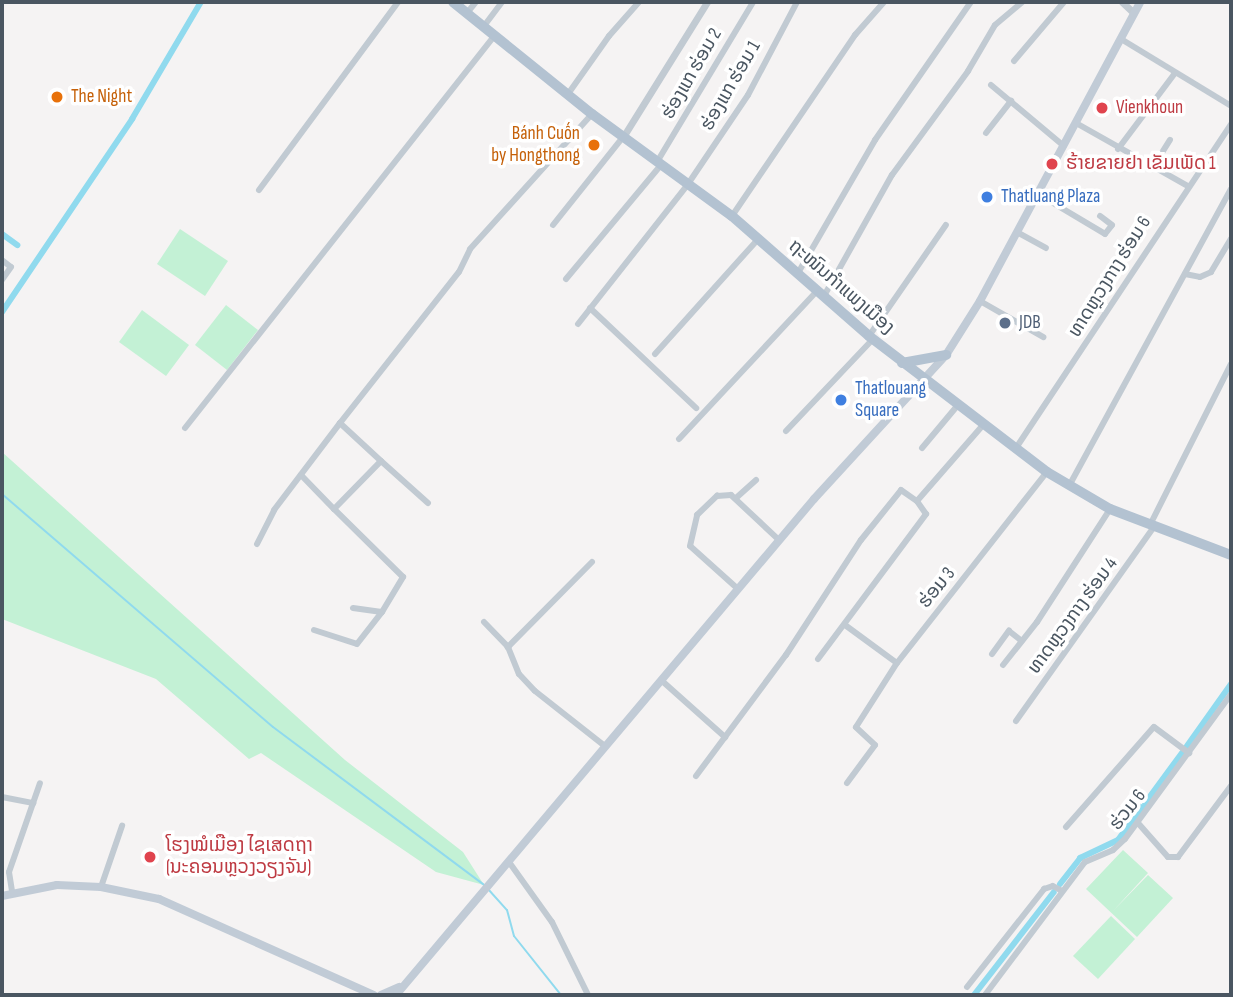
<!DOCTYPE html>
<meta charset="utf-8">
<style>
body{margin:0}
#map{position:relative;width:1233px;height:997px;overflow:hidden;background:#f5f3f3;font-family:"Sofia Sans Condensed","Noto Sans Lao",sans-serif}
div>[style]{position:absolute}
[style*='--x']{left:calc(var(--x)*1px);top:calc(var(--y)*1px);width:calc(var(--w)*1px);rotate:calc(var(--a)*1deg)}
.green>*{inset:0;background:#c3f1d5}
.stream>*{height:2px;margin:-1px;padding:0 1px;transform-origin:1px;border-radius:1px;background:#90daee}
.canal>*{height:6px;margin:-3px;padding:0 3px;transform-origin:3px;border-radius:3px;background:#90daee}
.minor>*{height:6px;margin:-3px;padding:0 3px;transform-origin:3px;border-radius:3px;background:#c1cad2}
.tertiary>*{height:7px;margin:-3.5px;padding:0 3.5px;transform-origin:3.5px;border-radius:3.5px;background:#c1cad2}
.secondary>*{height:8px;margin:-4px;padding:0 4px;transform-origin:4px;border-radius:4px;background:#c1cbd6}
.primary>*{height:10px;margin:-5px;padding:0 5px;transform-origin:5px;border-radius:5px;background:#b3c2d1}
.dots>*{width:19px;height:19px;translate:-50% -50%;box-sizing:border-box;border:4px solid #fff;border-radius:50%}
span{translate:-50% -50%;white-space:nowrap;text-align:center;line-height:1.15;-webkit-text-stroke:7px #fff;paint-order:stroke}
.street-label{font-size:19px;color:#4a5661}
.food-label{font-size:19px;color:#c56008}
.left{translate:0 -50%;text-align:left}
.right{translate:-100% -50%;text-align:right}
.health-label{font-size:19px;color:#be3a42}
.shop-label{font-size:19px;color:#366cbe}
.service-label{font-size:19px;color:#4e5e75}
.frame{position:absolute;inset:0;border:4px solid #4a5661;pointer-events:none}
</style>
<div id="map">
<div class="green">
<i style="clip-path:polygon(180px 229px,228px 261px,205px 296px,157px 264px)"></i>
<i style="clip-path:polygon(226px 305px,258px 330px,227px 370px,195px 345px)"></i>
<i style="clip-path:polygon(142px 310px,189px 345px,166px 376px,119px 342px)"></i>
<i style="clip-path:polygon(2px 452px,345px 760px,463px 852px,484px 885px,436px 872px,261px 753px,249px 759px,156px 679px,2px 619px)"></i>
<i style="clip-path:polygon(1123px 850px,1148px 873px,1113px 911px,1148px 875px,1173px 898px,1137px 937px,1086px 889px)"></i>
<i style="clip-path:polygon(1111px 916px,1135px 939px,1098px 979px,1073px 956px)"></i>
</div>
<div class="stream">
<i style="--x:2;--y:494;--w:357;--a:40.7"></i>
<i style="--x:273;--y:727;--w:264;--a:36.8"></i>
<i style="--x:488;--y:889;--w:28;--a:48"></i>
<i style="--x:507;--y:910;--w:27;--a:75"></i>
<i style="--x:514;--y:936;--w:75;--a:51.5"></i>
</div>
<div class="canal">
<i style="--x:2;--y:234;--w:19;--a:36"></i>
<i style="--x:2;--y:312;--w:233;--a:-56"></i>
<i style="--x:132;--y:119;--w:136;--a:-59.5"></i>
<i style="--x:1187;--y:746;--w:76;--a:-54.6"></i>
<i style="--x:1060;--y:884;--w:33;--a:-52"></i>
<i style="--x:1080;--y:858;--w:42;--a:-25.3"></i>
<i style="--x:1118;--y:840;--w:108;--a:-53.7"></i>
<i style="--x:974;--y:995;--w:130;--a:-52.2"></i>
</div>
<div class="minor">
<i style="--x:467;--y:13;--w:14;--a:-51"></i>
<i style="--x:484;--y:26;--w:30;--a:-53"></i>
<i style="--x:1121;--y:39;--w:129;--a:31.3"></i>
<i style="--x:1014;--y:61;--w:77;--a:-49.7"></i>
<i style="--x:991;--y:85;--w:95;--a:39.9"></i>
<i style="--x:568;--y:94;--w:71;--a:-54.7"></i>
<i style="--x:609;--y:36;--w:45;--a:-48.6"></i>
<i style="--x:1076;--y:123;--w:129;--a:29.4"></i>
<i style="--x:986;--y:133;--w:41;--a:-52"></i>
<i style="--x:1118;--y:149;--w:95;--a:-53.1"></i>
<i style="--x:657;--y:162;--w:187;--a:-59"></i>
<i style="--x:1153;--y:167;--w:32;--a:-58"></i>
<i style="--x:259;--y:190;--w:234;--a:-53.5"></i>
<i style="--x:1038;--y:194;--w:78;--a:30.8"></i>
<i style="--x:1105;--y:234;--w:11;--a:-52"></i>
<i style="--x:1112;--y:225;--w:15;--a:-143"></i>
<i style="--x:732;--y:216;--w:219;--a:-55.8"></i>
<i style="--x:855;--y:35;--w:44;--a:-48.7"></i>
<i style="--x:553;--y:225;--w:112;--a:-51.5"></i>
<i style="--x:1017;--y:232;--w:33;--a:29"></i>
<i style="--x:2;--y:260;--w:11;--a:38"></i>
<i style="--x:11;--y:267;--w:16;--a:125"></i>
<i style="--x:798;--y:273;--w:154;--a:-59.9"></i>
<i style="--x:875;--y:140;--w:168;--a:-55.2"></i>
<i style="--x:1185;--y:274;--w:15;--a:11"></i>
<i style="--x:1200;--y:277;--w:12;--a:-24"></i>
<i style="--x:1211;--y:272;--w:39;--a:-59"></i>
<i style="--x:566;--y:279;--w:148;--a:-50.2"></i>
<i style="--x:824;--y:296;--w:139;--a:-60.7"></i>
<i style="--x:892;--y:175;--w:129;--a:-53.8"></i>
<i style="--x:968;--y:71;--w:53;--a:-59.6"></i>
<i style="--x:995;--y:25;--w:35;--a:-40"></i>
<i style="--x:980;--y:301;--w:73;--a:29.7"></i>
<i style="--x:590;--y:308;--w:146;--a:43.3"></i>
<i style="--x:578;--y:324;--w:178;--a:-51.8"></i>
<i style="--x:688;--y:184;--w:107;--a:-56"></i>
<i style="--x:748;--y:95;--w:105;--a:-62.2"></i>
<i style="--x:869;--y:336;--w:135;--a:-55.3"></i>
<i style="--x:655;--y:354;--w:156;--a:-48.1"></i>
<i style="--x:185;--y:428;--w:501;--a:-51.73"></i>
<i style="--x:786;--y:431;--w:127;--a:-46.6"></i>
<i style="--x:679;--y:439;--w:204;--a:-47"></i>
<i style="--x:922;--y:448;--w:56;--a:-50.1"></i>
<i style="--x:1016;--y:448;--w:389;--a:-56.4"></i>
<i style="--x:381;--y:461;--w:63;--a:41.8"></i>
<i style="--x:301;--y:475;--w:47;--a:45.9"></i>
<i style="--x:1069;--y:486;--w:338;--a:-61.4"></i>
<i style="--x:736;--y:498;--w:27;--a:-42"></i>
<i style="--x:1150;--y:525;--w:180;--a:-63.3"></i>
<i style="--x:257;--y:544;--w:38;--a:-63"></i>
<i style="--x:274;--y:510;--w:109;--a:-52.8"></i>
<i style="--x:592;--y:562;--w:120;--a:134.7"></i>
<i style="--x:508;--y:647;--w:29;--a:68"></i>
<i style="--x:519;--y:674;--w:23;--a:47"></i>
<i style="--x:535;--y:691;--w:89;--a:38.2"></i>
<i style="--x:738;--y:589;--w:64;--a:-138.1"></i>
<i style="--x:690;--y:546;--w:32;--a:-77"></i>
<i style="--x:697;--y:515;--w:28;--a:-44"></i>
<i style="--x:717;--y:496;--w:14;--a:-4"></i>
<i style="--x:731;--y:495;--w:66;--a:43.2"></i>
<i style="--x:353;--y:608;--w:29;--a:8"></i>
<i style="--x:382;--y:612;--w:41;--a:-59"></i>
<i style="--x:403;--y:577;--w:97;--a:-135.4"></i>
<i style="--x:334;--y:509;--w:67;--a:-45.6"></i>
<i style="--x:381;--y:461;--w:56;--a:-137.2"></i>
<i style="--x:340;--y:423;--w:192;--a:-51.8"></i>
<i style="--x:459;--y:272;--w:25;--a:-64"></i>
<i style="--x:470;--y:249;--w:182;--a:-47.9"></i>
<i style="--x:484;--y:622;--w:35;--a:46"></i>
<i style="--x:845;--y:625;--w:64;--a:36.2"></i>
<i style="--x:314;--y:630;--w:45;--a:18"></i>
<i style="--x:357;--y:644;--w:41;--a:-52"></i>
<i style="--x:992;--y:654;--w:29;--a:-54"></i>
<i style="--x:1009;--y:631;--w:16;--a:38"></i>
<i style="--x:818;--y:659;--w:181;--a:-53.3"></i>
<i style="--x:926;--y:514;--w:16;--a:-125"></i>
<i style="--x:1003;--y:665;--w:55;--a:-51.7"></i>
<i style="--x:1037;--y:622;--w:135;--a:-57.1"></i>
<i style="--x:661;--y:680;--w:86;--a:41.7"></i>
<i style="--x:1016;--y:721;--w:237;--a:-54.6"></i>
<i style="--x:696;--y:776;--w:151;--a:-53.4"></i>
<i style="--x:786;--y:655;--w:137;--a:-56.9"></i>
<i style="--x:861;--y:540;--w:64;--a:-51.3"></i>
<i style="--x:901;--y:490;--w:19;--a:35"></i>
<i style="--x:917;--y:501;--w:102;--a:-49"></i>
<i style="--x:847;--y:783;--w:47;--a:-53.6"></i>
<i style="--x:875;--y:745;--w:26;--a:-137"></i>
<i style="--x:856;--y:727;--w:76;--a:-57.4"></i>
<i style="--x:897;--y:663;--w:243;--a:-51.9"></i>
<i style="--x:2;--y:797;--w:32;--a:11"></i>
<i style="--x:1138;--y:823;--w:45;--a:48.6"></i>
<i style="--x:1168;--y:857;--w:10;--a:0"></i>
<i style="--x:1178;--y:857;--w:89;--a:-53.3"></i>
<i style="--x:1066;--y:827;--w:133;--a:-48.7"></i>
<i style="--x:1154;--y:727;--w:44;--a:36.6"></i>
<i style="--x:509;--y:862;--w:74;--a:54.4"></i>
<i style="--x:552;--y:922;--w:81;--a:63.7"></i>
<i style="--x:101;--y:887;--w:65;--a:-71"></i>
<i style="--x:12;--y:891;--w:19;--a:-99"></i>
<i style="--x:9;--y:872;--w:94;--a:-70.8"></i>
<i style="--x:967;--y:987;--w:125;--a:-51.8"></i>
<i style="--x:1044;--y:889;--w:9;--a:-18"></i>
<i style="--x:1053;--y:886;--w:10;--a:29"></i>
<i style="--x:985;--y:995;--w:166;--a:-53.1"></i>
<i style="--x:1085;--y:862;--w:30;--a:-23"></i>
<i style="--x:1113;--y:850;--w:16;--a:-43"></i>
<i style="--x:1125;--y:839;--w:180;--a:-53.8"></i>
</div>
<div class="tertiary">
<i style="--x:1122;--y:2;--w:16;--a:43"></i>
<i style="--x:623;--y:137;--w:159;--a:-58.1"></i>
</div>
<div class="secondary">
<i style="--x:2;--y:896;--w:56;--a:-11.3"></i>
<i style="--x:57;--y:885;--w:44;--a:2.6"></i>
<i style="--x:101;--y:887;--w:59;--a:11.7"></i>
<i style="--x:159;--y:899;--w:235;--a:24.1"></i>
<i style="--x:381;--y:995;--w:20;--a:-24"></i>
<i style="--x:396;--y:995;--w:649;--a:-49.88"></i>
<i style="--x:814;--y:499;--w:195;--a:-47.5"></i>
<i style="--x:946;--y:355;--w:64;--a:-57.8"></i>
<i style="--x:980;--y:301;--w:339;--a:-61.8"></i>
</div>
<div class="primary">
<i style="--x:453;--y:2;--w:179;--a:38.9"></i>
<i style="--x:592;--y:114;--w:173;--a:36.1"></i>
<i style="--x:732;--y:216;--w:182;--a:41.2"></i>
<i style="--x:869;--y:336;--w:224;--a:37.4"></i>
<i style="--x:1047;--y:472;--w:73;--a:30.4"></i>
<i style="--x:1110;--y:509;--w:129;--a:20.8"></i>
<i style="--x:902;--y:363;--w:45;--a:-10.3"></i>
</div>
<div class="dots">
<i style="left:57px;top:97px;background:#e8710a"></i>
<i style="left:1102px;top:108px;background:#e0444e"></i>
<i style="left:594px;top:145px;background:#e8710a"></i>
<i style="left:1052px;top:164px;background:#e0444e"></i>
<i style="left:987px;top:197px;background:#3f7fe0"></i>
<i style="left:1005px;top:323px;background:#5c6f8a"></i>
<i style="left:841px;top:400px;background:#3f7fe0"></i>
<i style="left:150px;top:857px;background:#e0444e"></i>
</div>
<div class="street-label">
<span style="left:692px;top:74px;rotate:-60deg">ຮ່ອງແກ ຮ່ອມ 2</span>
<span style="left:731px;top:86px;rotate:-60deg">ຮ່ອງແກ ຮ່ອມ 1</span>
<span style="left:1110px;top:277px;rotate:-58deg">ທາດຫຼວງກາງ ຮ່ອມ 6</span>
<span style="left:841px;top:287px;rotate:41deg">ຖະໜົນກຳແພງເມືອງ</span>
<span style="left:937px;top:588px;rotate:-51deg">ຮ່ອມ 3</span>
<span style="left:1073px;top:616px;rotate:-54deg">ທາດຫຼວງກາງ ຮ່ອມ 4</span>
<span style="left:1128px;top:810px;rotate:-52deg">ຮ່ວມ 6</span>
</div>
<div class="food-label">
<span class="left" style="left:71px;top:97px">The Night</span>
<span class="right" style="left:580px;top:145px">Bánh Cuốn<br>by Hongthong</span>
</div>
<div class="health-label">
<span class="left" style="left:1116px;top:108px">Vienkhoun</span>
<span class="left" style="left:1066px;top:164px">ຮ້າຍຂາຍຢາ ເຂັມເພັດ 1</span>
<span class="left" style="left:166px;top:857px">ໂຮງໝໍເມືອງ ໄຊເສດຖາ<br>(ນະຄອນຫຼວງວຽງຈັນ)</span>
</div>
<div class="shop-label">
<span class="left" style="left:1001px;top:197px">Thatluang Plaza</span>
<span class="left" style="left:855px;top:400px">Thatlouang<br>Square</span>
</div>
<div class="service-label">
<span class="left" style="left:1019px;top:323px">JDB</span>
</div>
<div class="frame"></div>
</div>
